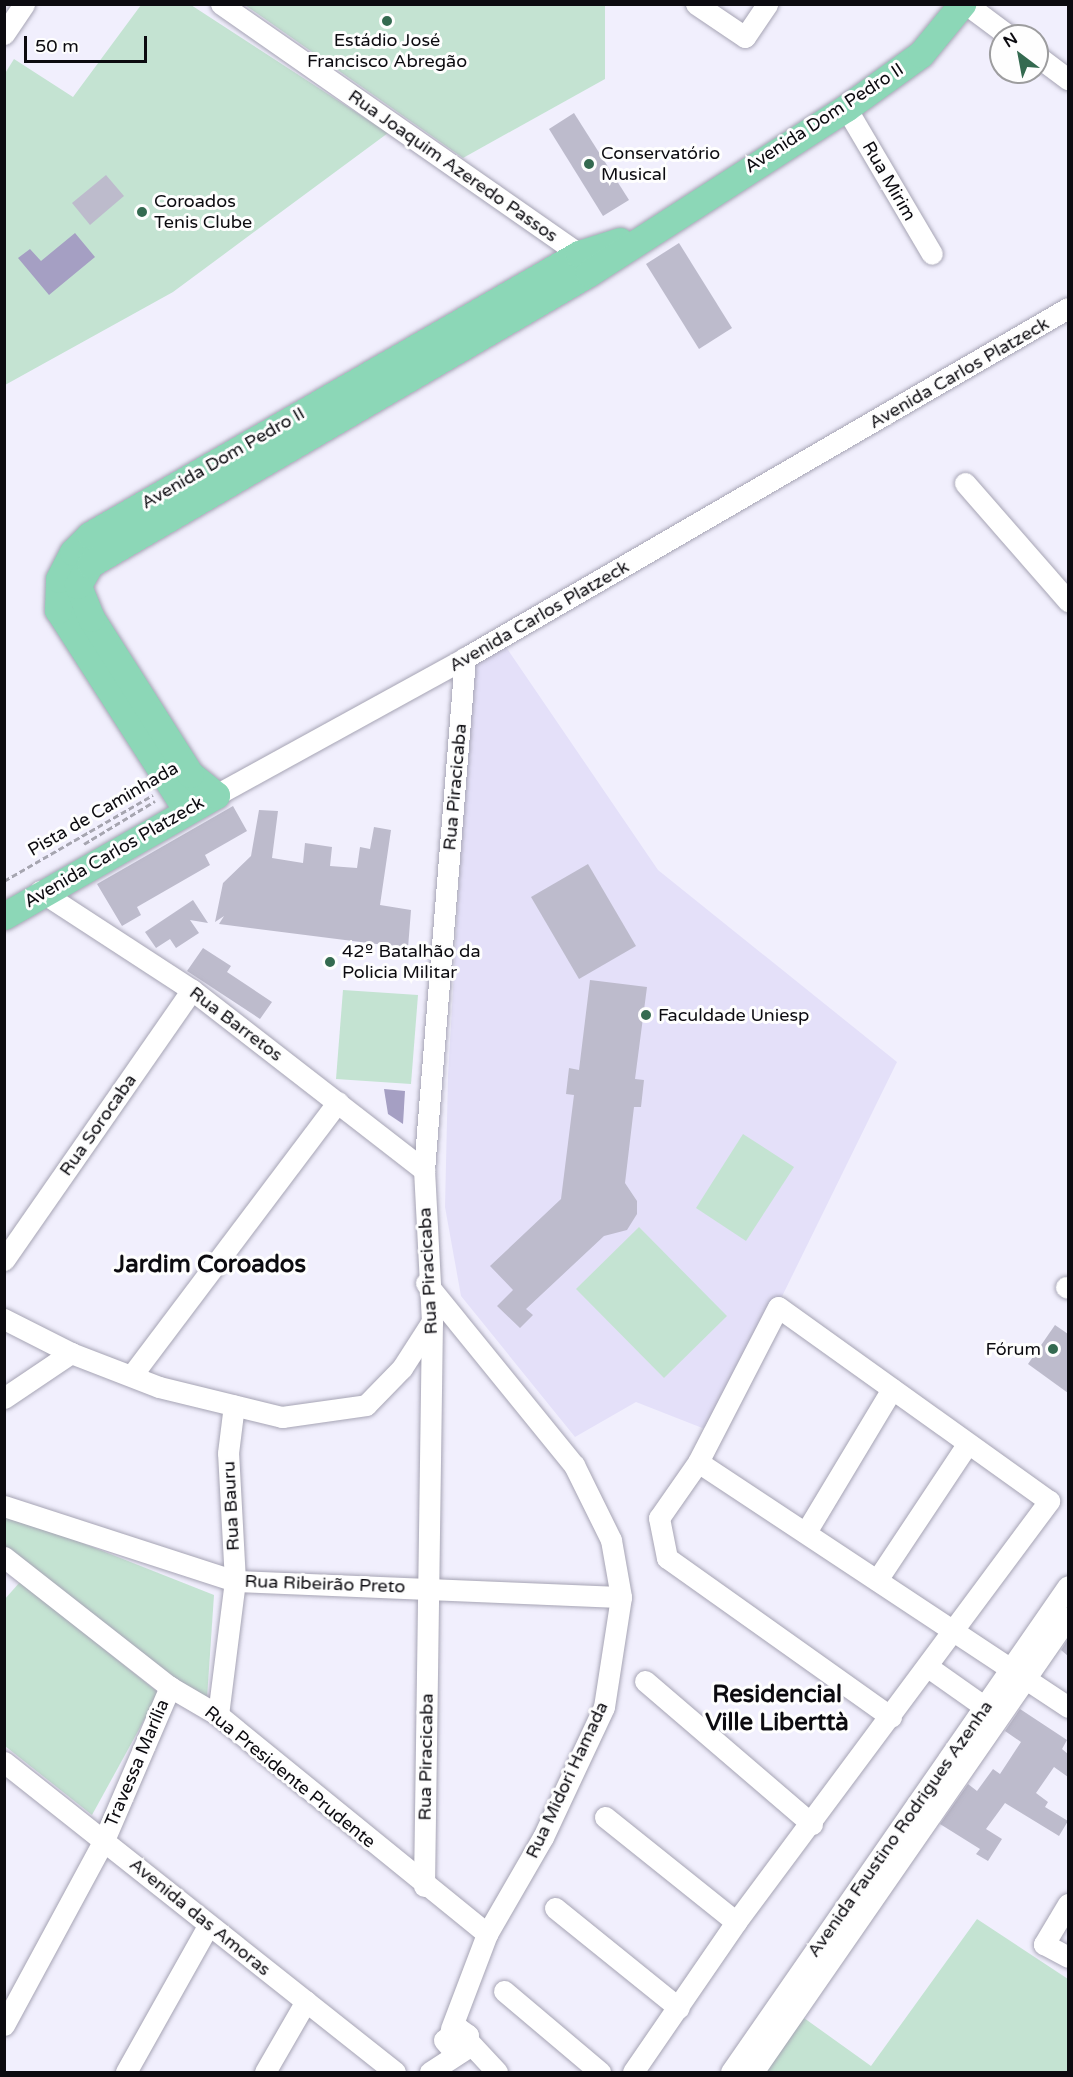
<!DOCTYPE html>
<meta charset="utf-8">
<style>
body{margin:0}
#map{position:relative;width:1073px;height:2077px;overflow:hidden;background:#f1effd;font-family:"Varela Round",sans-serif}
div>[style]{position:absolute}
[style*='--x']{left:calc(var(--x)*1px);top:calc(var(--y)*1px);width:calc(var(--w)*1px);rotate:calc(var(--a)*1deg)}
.built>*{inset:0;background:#e4e0f9}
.green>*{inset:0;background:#c4e3d2}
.water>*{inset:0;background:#a59fc3}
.building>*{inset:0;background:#bdbbcc}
.path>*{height:3px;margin-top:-1.5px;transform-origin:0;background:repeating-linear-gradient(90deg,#a6a5b0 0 6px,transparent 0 9px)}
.roads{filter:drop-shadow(0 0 2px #a6a4b4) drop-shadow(0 0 2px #a6a4b4)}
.minor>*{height:21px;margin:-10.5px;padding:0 10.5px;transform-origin:10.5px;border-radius:10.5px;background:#fff}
.major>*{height:27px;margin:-13.5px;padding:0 13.5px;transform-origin:13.5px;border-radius:13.5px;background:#8cd7b7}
.dots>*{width:16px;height:16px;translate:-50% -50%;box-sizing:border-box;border:3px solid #fefefe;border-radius:50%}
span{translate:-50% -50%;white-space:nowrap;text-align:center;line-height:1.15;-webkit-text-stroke:6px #fefefe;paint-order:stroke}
.poi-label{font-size:18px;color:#0c0b10}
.left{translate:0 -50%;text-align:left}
.right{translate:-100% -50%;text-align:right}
.street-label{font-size:18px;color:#0c0b10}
.district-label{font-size:24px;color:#0c0b10;font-weight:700}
.frame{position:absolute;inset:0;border:6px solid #0c0b10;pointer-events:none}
.north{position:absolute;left:989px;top:24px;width:60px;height:60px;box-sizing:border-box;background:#fefefe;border:2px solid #9d9d9f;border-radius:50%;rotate:328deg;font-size:16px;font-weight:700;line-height:24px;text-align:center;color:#0c0b10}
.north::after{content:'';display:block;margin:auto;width:21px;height:27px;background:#346a50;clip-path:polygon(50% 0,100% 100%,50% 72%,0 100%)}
.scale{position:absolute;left:24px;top:36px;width:123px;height:27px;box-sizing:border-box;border:3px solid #0c0b10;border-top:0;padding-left:8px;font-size:18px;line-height:21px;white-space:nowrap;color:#0c0b10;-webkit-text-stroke:4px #fefefe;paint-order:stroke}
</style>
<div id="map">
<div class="built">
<i style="clip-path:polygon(506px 647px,658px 870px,897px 1062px,715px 1433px,636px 1402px,575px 1437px,461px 1296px,445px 1207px,448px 1076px,472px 660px)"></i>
</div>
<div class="green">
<i style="clip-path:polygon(141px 5px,191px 5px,388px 133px,173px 292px,5px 385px,4px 75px,14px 59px,73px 97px)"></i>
<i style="clip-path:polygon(245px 5px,605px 5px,605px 79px,463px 158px)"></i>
<i style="clip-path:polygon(343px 990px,418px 995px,411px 1084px,336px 1079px)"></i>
<i style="clip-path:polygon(743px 1134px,794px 1167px,746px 1241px,696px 1208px)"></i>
<i style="clip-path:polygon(639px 1227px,727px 1316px,664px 1378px,576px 1289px)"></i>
<i style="clip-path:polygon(4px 1512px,214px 1595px,207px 1698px,172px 1677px,5px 1546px)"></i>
<i style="clip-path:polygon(20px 1582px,159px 1693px,92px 1815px,5px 1746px,4px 1600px)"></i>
<i style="clip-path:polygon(977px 1919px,1068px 1979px,1068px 2072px,764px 2072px,804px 2018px,871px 2066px)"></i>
</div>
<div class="water">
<i style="clip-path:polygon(75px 233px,95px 257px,49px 295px,18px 258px,30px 249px,41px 261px)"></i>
<i style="clip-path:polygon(384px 1089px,405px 1091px,403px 1124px,388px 1114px)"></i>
</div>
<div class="building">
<i style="clip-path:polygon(574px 113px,629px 200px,603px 216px,549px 129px)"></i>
<i style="clip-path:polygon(106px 175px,124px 196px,90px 225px,72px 203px)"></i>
<i style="clip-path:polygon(679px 243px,732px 328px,699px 349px,646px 264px)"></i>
<i style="clip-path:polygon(233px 806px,247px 831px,205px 855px,210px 865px,137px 907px,141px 915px,122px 926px,97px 884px)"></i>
<i style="clip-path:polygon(259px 810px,278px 811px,272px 858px,303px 863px,305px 843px,332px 847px,330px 866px,357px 868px,360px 847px,370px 849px,374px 827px,391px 830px,380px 905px,411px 910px,408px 948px,219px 924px,224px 916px,215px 922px,223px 883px,251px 856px)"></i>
<i style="clip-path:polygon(588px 864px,636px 946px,579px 979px,531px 897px)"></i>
<i style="clip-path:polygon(193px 900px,208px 923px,190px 920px,199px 933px,176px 948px,170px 939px,156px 948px,145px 932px)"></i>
<i style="clip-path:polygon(203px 948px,231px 966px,227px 972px,272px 1002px,260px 1019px,187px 971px)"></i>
<i style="clip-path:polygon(590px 980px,647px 987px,635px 1079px,644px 1080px,641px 1107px,634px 1107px,625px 1183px,637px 1201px,637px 1214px,627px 1230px,604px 1236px,526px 1309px,533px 1315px,520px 1328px,497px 1306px,513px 1290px,490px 1266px,561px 1199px,574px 1095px,566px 1094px,569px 1068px,579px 1070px)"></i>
<i style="clip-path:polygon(1055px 1325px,1068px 1334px,1068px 1393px,1028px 1364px)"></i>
<i style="clip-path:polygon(1068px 1639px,1068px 1656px,1061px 1650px)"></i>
<i style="clip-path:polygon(1020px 1709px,1067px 1740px,1062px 1749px,1068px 1754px,1068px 1777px,1054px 1767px,1036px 1793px,1048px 1802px,1045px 1807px,1068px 1821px,1059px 1836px,1005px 1803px,986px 1829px,1002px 1839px,988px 1861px,976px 1854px,980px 1849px,940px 1824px,968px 1784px,977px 1791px,993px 1769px,1000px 1774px,1021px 1742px,1005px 1731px)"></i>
</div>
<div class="path">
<i style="--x:84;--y:844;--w:83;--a:-31.2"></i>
<i style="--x:4;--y:881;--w:172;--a:-30"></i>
</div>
<div class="roads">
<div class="minor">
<i style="--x:221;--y:4;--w:437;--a:34.9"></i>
<i style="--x:579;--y:254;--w:11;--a:63"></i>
<i style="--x:696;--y:4;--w:59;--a:34"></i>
<i style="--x:745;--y:37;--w:40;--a:-56"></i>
<i style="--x:966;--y:4;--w:54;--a:36.7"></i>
<i style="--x:4;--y:34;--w:36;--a:-56"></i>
<i style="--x:1037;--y:56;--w:39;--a:37"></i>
<i style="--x:846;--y:108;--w:169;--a:59.5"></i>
<i style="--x:965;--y:483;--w:157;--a:48.9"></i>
<i style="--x:216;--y:795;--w:284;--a:-28.8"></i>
<i style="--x:465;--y:658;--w:697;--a:-30.13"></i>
<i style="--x:40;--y:891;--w:181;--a:33.1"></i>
<i style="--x:192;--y:990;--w:294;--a:37.8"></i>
<i style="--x:4;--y:1260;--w:329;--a:-55.2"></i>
<i style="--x:426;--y:1283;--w:235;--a:50.9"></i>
<i style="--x:574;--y:1465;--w:84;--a:63.7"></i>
<i style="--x:611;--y:1540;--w:58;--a:80"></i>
<i style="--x:621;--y:1597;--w:111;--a:98.8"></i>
<i style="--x:604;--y:1707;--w:144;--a:115.1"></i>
<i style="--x:543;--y:1837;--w:112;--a:120"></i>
<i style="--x:487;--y:1934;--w:102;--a:110.8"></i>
<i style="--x:1066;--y:1287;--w:2;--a:27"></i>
<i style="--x:4;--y:1319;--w:75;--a:26.9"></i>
<i style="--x:71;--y:1353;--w:94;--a:21.1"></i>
<i style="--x:159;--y:1387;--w:127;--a:13.7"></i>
<i style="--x:282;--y:1417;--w:85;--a:-8.1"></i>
<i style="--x:366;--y:1405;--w:52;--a:-45.8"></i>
<i style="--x:402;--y:1368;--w:54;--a:-57.2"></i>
<i style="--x:132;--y:1375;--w:342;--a:-53"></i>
<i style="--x:4;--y:1398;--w:81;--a:-33.9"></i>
<i style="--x:4;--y:1506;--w:243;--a:18"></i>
<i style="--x:235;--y:1581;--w:386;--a:2.4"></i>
<i style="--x:806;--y:1532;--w:167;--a:-59"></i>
<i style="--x:4;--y:1557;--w:211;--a:38.1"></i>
<i style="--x:170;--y:1687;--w:56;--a:30.3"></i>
<i style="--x:218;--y:1715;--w:347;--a:39.1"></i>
<i style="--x:877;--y:1580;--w:164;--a:-56.4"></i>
<i style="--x:928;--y:1667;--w:70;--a:35.1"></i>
<i style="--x:645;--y:1681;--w:220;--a:40.6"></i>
<i style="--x:218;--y:1715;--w:135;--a:-82.8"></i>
<i style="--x:235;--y:1581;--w:128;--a:-93.1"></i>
<i style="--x:228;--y:1453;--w:48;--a:-82.9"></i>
<i style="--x:891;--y:1717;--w:275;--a:-144.6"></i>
<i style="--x:667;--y:1558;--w:41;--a:-101.3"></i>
<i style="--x:659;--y:1518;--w:68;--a:-55.1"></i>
<i style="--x:698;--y:1462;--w:444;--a:33.5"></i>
<i style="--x:4;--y:1762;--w:499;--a:38.4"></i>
<i style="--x:605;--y:1817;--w:168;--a:38.7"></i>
<i style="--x:424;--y:1886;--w:564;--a:-89.19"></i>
<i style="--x:432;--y:1322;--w:152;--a:-93"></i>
<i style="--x:424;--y:1170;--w:514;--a:-85.42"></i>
<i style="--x:1068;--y:1904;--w:47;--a:121"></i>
<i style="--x:1044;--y:1944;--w:27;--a:28"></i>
<i style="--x:555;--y:1908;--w:159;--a:38.9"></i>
<i style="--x:504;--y:1991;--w:126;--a:40.2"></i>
<i style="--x:4;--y:2025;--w:210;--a:-61.6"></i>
<i style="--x:104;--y:1840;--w:167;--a:-66.7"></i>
<i style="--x:469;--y:2042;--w:41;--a:47"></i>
<i style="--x:126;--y:2072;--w:167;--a:-60.7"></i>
<i style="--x:265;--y:2072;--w:82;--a:-60"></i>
<i style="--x:430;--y:2072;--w:44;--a:-33"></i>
<i style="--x:467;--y:2048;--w:13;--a:-86"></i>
<i style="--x:468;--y:2035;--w:12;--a:-145"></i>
<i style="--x:458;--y:2028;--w:18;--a:139"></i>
<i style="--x:444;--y:2040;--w:18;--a:49"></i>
<i style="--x:633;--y:2072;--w:182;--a:-55.5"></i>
<i style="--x:736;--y:1922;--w:525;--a:-53.37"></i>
<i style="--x:1049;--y:1501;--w:333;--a:-144.4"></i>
<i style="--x:778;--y:1307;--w:174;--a:117.3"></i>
<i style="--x:731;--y:2072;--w:591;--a:-55.26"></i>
<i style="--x:753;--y:2072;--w:553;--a:-55.3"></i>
</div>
<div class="major">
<i style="--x:186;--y:809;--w:237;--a:-122.7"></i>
<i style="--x:58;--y:610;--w:31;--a:-88"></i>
<i style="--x:59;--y:579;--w:30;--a:-63"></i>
<i style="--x:73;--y:552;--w:24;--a:-45"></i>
<i style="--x:90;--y:535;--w:564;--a:-29.88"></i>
<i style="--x:579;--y:254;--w:43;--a:-17.6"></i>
<i style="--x:4;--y:916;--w:244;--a:-29.7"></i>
<i style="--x:216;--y:795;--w:33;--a:-141"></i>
<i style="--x:190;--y:774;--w:185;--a:-122.4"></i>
<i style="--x:91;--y:618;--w:35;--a:-112"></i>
<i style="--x:78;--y:585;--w:24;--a:-60"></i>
<i style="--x:90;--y:564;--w:578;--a:-30.25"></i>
<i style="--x:589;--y:273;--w:305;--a:-32.7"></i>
<i style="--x:846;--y:108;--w:92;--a:-35.8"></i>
<i style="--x:921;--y:54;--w:65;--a:-50.6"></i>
</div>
</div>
<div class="dots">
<i style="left:387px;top:21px;background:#346a50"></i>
<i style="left:589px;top:164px;background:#346a50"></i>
<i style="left:142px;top:212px;background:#346a50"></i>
<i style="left:330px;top:962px;background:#346a50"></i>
<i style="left:646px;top:1015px;background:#346a50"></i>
<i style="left:1053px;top:1349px;background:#346a50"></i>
</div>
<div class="poi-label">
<span style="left:387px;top:51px">Estádio José<br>Francisco Abregão</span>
<span class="left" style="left:601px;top:164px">Conservatório<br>Musical</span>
<span class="left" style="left:154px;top:212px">Coroados<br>Tenis Clube</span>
<span class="left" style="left:342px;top:962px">42º Batalhão da<br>Policia Militar</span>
<span class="left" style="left:658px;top:1015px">Faculdade Uniesp</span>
<span class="right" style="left:1041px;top:1349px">Fórum</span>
</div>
<div class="street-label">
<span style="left:824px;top:118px;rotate:-33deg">Avenida Dom Pedro II</span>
<span style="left:453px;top:166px;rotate:35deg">Rua Joaquim Azeredo Passos</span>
<span style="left:889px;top:181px;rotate:60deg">Rua Mirim</span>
<span style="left:959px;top:373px;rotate:-30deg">Avenida Carlos Platzeck</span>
<span style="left:223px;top:458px;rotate:-30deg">Avenida Dom Pedro II</span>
<span style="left:539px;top:616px;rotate:-30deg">Avenida Carlos Platzeck</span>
<span style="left:455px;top:787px;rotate:-85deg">Rua Piracicaba</span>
<span style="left:103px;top:809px;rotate:-30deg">Pista de Caminhada</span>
<span style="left:114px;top:852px;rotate:-30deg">Avenida Carlos Platzeck</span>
<span style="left:236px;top:1024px;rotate:37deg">Rua Barretos</span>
<span style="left:98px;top:1125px;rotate:-55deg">Rua Sorocaba</span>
<span style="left:428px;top:1271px;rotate:-93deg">Rua Piracicaba</span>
<span style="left:231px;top:1506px;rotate:-93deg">Rua Bauru</span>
<span style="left:325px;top:1584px;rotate:2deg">Rua Ribeirão Preto</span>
<span style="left:426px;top:1757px;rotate:-89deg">Rua Piracicaba</span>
<span style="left:137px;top:1763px;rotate:-67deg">Travessa Marília</span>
<span style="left:290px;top:1777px;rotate:39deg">Rua Presidente Prudente</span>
<span style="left:567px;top:1780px;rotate:-65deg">Rua Midori Hamada</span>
<span style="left:900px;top:1829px;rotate:-55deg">Avenida Faustino Rodrigues Azenha</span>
<span style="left:200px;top:1917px;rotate:39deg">Avenida das Amoras</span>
</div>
<div class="district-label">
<span style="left:210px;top:1265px">Jardim Coroados</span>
<span style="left:777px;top:1709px">Residencial<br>Ville Liberttà</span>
</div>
<div class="frame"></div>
<div class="north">N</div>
<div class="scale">50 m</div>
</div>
